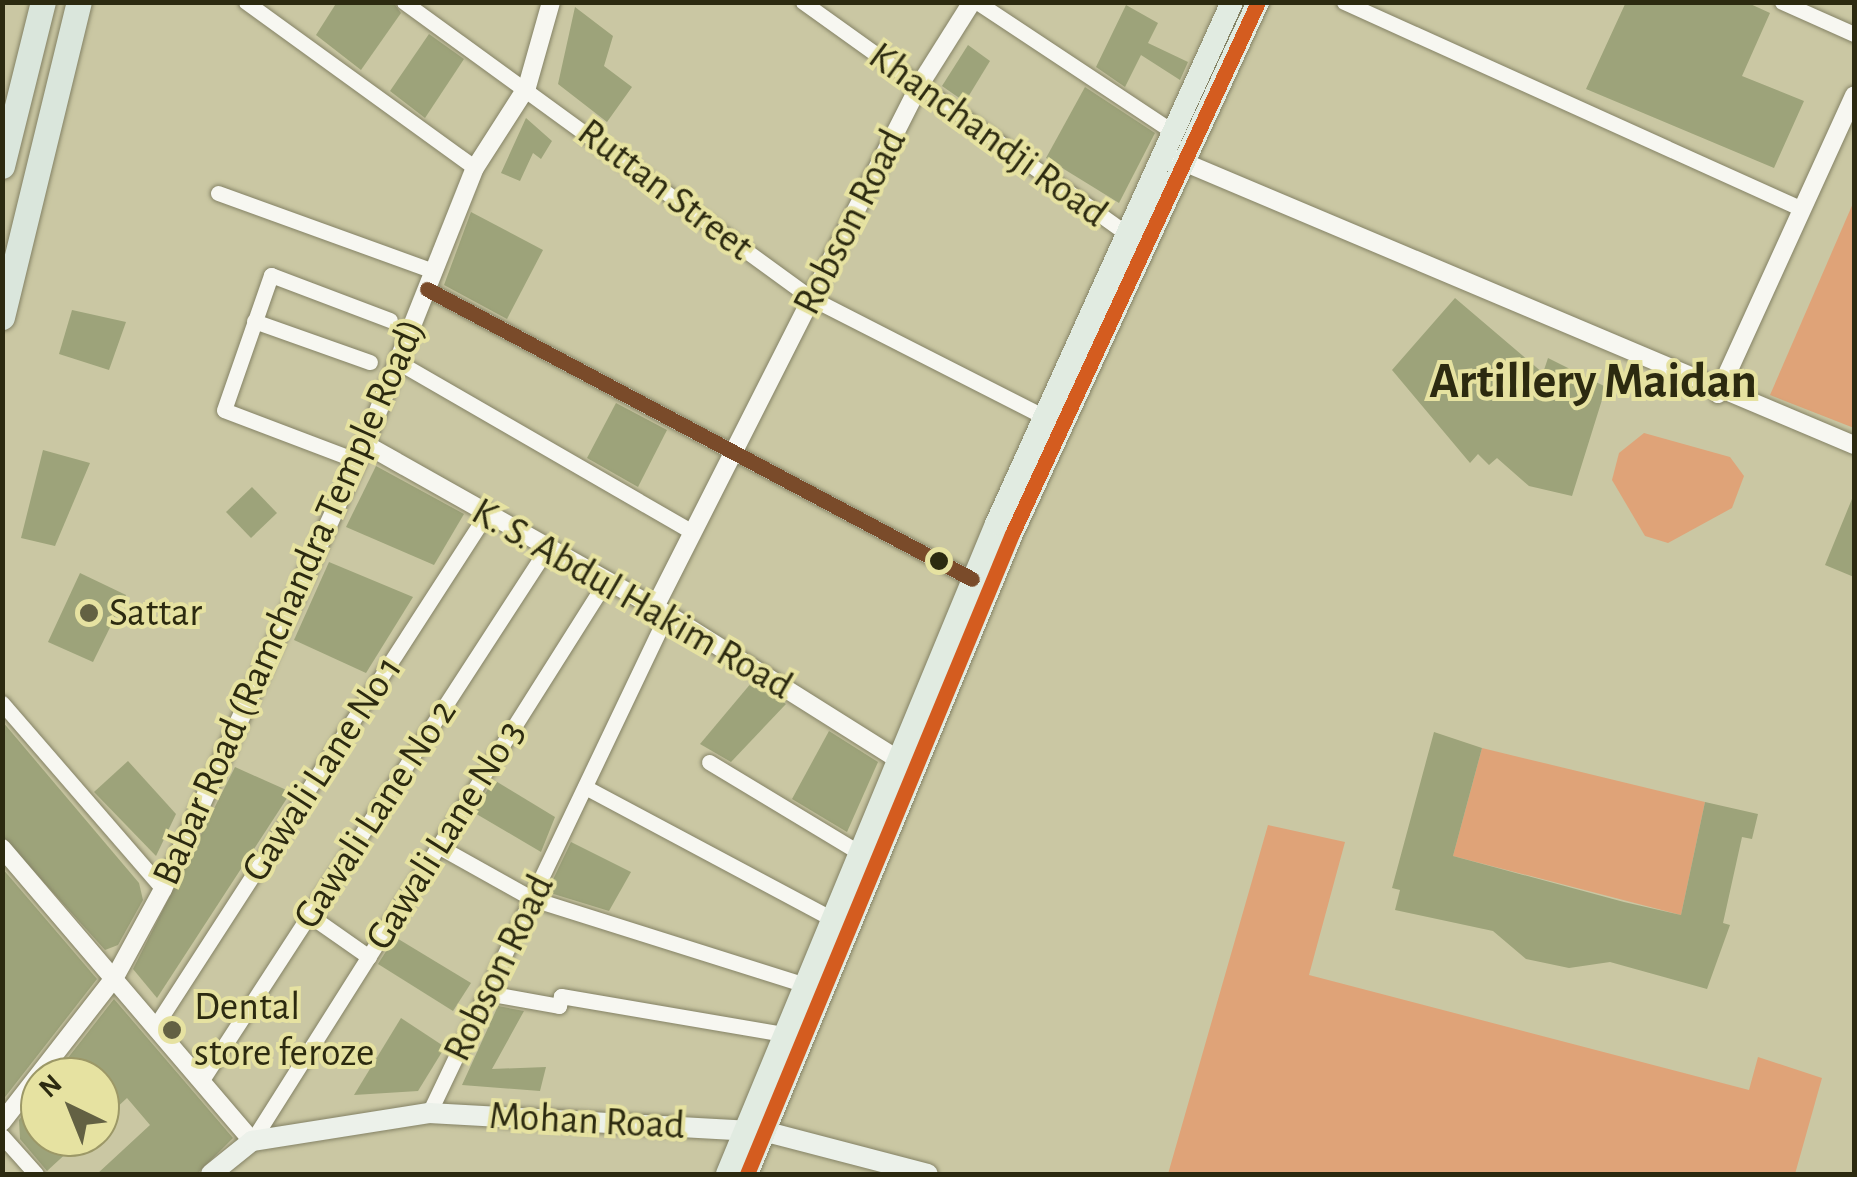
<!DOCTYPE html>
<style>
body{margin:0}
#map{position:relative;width:1857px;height:1177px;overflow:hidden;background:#cac7a3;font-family:"Alegreya Sans",sans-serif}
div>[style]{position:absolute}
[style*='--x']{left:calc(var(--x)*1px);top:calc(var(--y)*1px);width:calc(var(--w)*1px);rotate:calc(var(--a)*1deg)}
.green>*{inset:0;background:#dfa378}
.building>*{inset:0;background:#9da37a}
.roads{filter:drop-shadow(0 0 2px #848265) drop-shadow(0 0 2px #848265)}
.minor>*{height:15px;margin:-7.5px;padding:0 7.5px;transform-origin:7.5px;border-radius:7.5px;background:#f7f7f1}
.tertiary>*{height:18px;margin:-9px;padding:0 9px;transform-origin:9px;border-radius:9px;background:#f7f7f1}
.secondary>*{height:20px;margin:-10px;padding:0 10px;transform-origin:10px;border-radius:10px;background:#ecf1ea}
.primary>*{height:22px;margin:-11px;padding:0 11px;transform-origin:11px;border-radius:11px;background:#e1ebe1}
.trunk>*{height:25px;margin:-12.5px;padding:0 12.5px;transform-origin:12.5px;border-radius:12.5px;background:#dae6dc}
.bus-1>*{height:15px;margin:-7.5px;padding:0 7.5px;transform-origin:7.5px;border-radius:7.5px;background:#7a4b2a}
.bus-2>*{height:15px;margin:-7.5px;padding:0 7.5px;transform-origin:7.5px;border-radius:7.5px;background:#d45c1f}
.dots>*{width:28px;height:28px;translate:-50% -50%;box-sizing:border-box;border:5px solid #e6e2a1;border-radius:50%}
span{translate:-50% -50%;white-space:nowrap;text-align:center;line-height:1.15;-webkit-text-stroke:8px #e6e2a1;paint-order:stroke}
.street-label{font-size:40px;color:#2c2a10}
.poi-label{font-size:40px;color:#2c2a10}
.left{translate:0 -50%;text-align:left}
.district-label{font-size:50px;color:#2c2a10;font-weight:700}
.frame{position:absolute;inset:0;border:5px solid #2c2a10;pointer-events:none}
.north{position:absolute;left:20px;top:1057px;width:100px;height:100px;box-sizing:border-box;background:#e6e2a1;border:2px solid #9c9867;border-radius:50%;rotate:317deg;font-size:28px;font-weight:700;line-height:40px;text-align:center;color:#2c2a10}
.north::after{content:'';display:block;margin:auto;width:35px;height:45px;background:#636143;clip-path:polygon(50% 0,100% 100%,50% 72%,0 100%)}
</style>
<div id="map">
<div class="green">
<i style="clip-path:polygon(1854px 201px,1854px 428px,1770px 395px)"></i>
<i style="clip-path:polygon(1644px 433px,1730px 457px,1744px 476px,1732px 508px,1668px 543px,1645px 536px,1612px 480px,1619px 453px)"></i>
<i style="clip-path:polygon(1482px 748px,1705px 802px,1681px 915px,1453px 856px)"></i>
<i style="clip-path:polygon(1268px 825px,1345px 842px,1309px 975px,1749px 1090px,1758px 1057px,1822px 1078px,1795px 1174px,1168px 1174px)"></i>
</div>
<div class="building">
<i style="clip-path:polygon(337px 2px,393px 2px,401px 13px,361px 70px,316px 35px)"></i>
<i style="clip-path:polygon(1626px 2px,1746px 2px,1770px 13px,1742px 76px,1804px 101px,1774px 168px,1586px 89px)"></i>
<i style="clip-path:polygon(1126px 5px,1158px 23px,1148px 43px,1188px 62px,1180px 80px,1141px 55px,1125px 87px,1096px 67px)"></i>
<i style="clip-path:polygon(575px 7px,613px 36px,604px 66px,632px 87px,607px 122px,558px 84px)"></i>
<i style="clip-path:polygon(429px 34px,464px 59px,425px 118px,390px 91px)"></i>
<i style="clip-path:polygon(968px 45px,990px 61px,965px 102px,942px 86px)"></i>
<i style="clip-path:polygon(1085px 87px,1155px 133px,1119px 203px,1046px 158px)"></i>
<i style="clip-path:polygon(526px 118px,552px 141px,541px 159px,533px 153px,520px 181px,501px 173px)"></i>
<i style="clip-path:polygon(471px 212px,543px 250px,507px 319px,444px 285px)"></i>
<i style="clip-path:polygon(1455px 298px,1543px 373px,1548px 358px,1606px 387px,1572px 496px,1529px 486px,1497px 458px,1489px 465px,1478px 454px,1470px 463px,1392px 370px)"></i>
<i style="clip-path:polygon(72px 310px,126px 322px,109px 370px,59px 354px)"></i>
<i style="clip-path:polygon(616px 403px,667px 430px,638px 487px,587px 458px)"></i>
<i style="clip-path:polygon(43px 450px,90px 463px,55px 546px,21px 538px)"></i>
<i style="clip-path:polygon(376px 466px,464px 514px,434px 565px,346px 527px)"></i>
<i style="clip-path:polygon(252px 487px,277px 513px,251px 538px,226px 512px)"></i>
<i style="clip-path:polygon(1854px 494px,1854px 577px,1825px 565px)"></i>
<i style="clip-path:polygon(329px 562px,413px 597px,366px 673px,294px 640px)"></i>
<i style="clip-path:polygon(80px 573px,126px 595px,93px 662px,48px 642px)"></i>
<i style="clip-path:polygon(752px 682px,786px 704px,731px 762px,700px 744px)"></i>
<i style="clip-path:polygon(2px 721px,139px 883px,143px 900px,118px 945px,105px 950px,2px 836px)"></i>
<i style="clip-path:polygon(829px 731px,878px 762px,847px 832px,792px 799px)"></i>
<i style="clip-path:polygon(1434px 732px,1482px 748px,1453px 856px,1624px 902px,1681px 915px,1705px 802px,1758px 814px,1752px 839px,1742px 837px,1723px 923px,1730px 925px,1707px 989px,1610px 962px,1569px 968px,1526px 959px,1493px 931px,1395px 910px,1400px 890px,1392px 888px)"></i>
<i style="clip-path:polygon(128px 761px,176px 814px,156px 856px,94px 792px)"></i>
<i style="clip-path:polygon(235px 767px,291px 792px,157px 998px,133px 969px)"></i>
<i style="clip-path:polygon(494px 780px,555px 817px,541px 852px,473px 812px)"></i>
<i style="clip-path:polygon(571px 842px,631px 872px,609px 911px,547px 892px)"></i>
<i style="clip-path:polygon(2px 868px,97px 979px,2px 1101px)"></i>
<i style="clip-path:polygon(395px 937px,471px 983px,453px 1011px,378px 964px)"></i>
<i style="clip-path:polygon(114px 999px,233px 1138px,197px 1174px,97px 1174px,150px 1125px,127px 1098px,100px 1123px,100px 1077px,53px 1077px)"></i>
<i style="clip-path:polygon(498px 1006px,524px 1011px,492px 1069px,546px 1067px,540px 1091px,462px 1085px)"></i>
<i style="clip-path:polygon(401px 1018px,445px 1047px,418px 1091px,354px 1095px)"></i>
<i style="clip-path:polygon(40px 1094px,40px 1137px,84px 1137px,47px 1171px,20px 1139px,19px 1120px)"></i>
</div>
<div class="roads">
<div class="minor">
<i style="--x:246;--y:2;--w:283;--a:35.9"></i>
<i style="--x:404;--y:2;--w:503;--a:36.03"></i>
<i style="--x:811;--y:298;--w:260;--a:27"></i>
<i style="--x:803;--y:2;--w:395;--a:35.6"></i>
<i style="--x:977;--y:2;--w:234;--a:33.5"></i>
<i style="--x:1344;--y:2;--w:503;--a:24.32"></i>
<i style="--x:1782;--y:2;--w:79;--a:24"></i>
<i style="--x:218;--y:193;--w:229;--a:19.9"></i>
<i style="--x:427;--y:289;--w:617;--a:28.02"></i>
<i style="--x:254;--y:321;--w:123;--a:19.5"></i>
<i style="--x:398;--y:362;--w:340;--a:30"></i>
<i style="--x:358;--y:461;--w:143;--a:-159.2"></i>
<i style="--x:224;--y:410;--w:143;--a:-70.8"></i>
<i style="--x:271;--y:275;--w:127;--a:20.7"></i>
<i style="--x:2;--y:703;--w:246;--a:49.1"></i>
<i style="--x:709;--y:762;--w:174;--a:31.1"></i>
<i style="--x:585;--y:787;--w:278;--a:28.1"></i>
<i style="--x:438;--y:846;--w:109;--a:29.2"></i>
<i style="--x:533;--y:899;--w:282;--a:17.5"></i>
<i style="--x:309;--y:915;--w:73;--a:35"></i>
<i style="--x:487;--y:993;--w:73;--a:10.2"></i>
<i style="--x:559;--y:1006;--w:10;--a:-79"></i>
<i style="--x:561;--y:996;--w:225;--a:9.7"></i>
<i style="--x:156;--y:1025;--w:610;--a:-57.12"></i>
<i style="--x:202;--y:1080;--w:635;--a:-57.01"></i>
<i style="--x:429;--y:1113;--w:553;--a:-64.5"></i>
<i style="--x:2;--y:1136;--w:51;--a:48.2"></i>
<i style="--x:252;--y:1141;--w:663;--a:-57.7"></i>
</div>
<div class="tertiary">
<i style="--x:1174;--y:158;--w:738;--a:22.88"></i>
<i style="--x:1718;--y:394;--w:328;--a:-65.5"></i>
<i style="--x:365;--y:444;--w:347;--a:29.4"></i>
<i style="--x:667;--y:614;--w:272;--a:32.2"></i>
<i style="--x:655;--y:607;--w:584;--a:-63.13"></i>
<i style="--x:919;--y:86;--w:99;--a:-57.8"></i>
<i style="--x:2;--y:848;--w:385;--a:49.5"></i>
<i style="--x:2;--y:1122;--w:184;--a:-52.1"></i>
<i style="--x:115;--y:977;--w:100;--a:-61.4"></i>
<i style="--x:163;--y:889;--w:489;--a:-65.6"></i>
<i style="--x:365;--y:444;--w:297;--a:-68.3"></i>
<i style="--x:475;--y:168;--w:96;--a:-57.3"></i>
<i style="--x:527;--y:87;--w:88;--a:-74.2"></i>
</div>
<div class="secondary">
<i style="--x:211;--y:1174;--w:53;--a:-38.8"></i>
<i style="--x:252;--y:1141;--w:179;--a:-9"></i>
<i style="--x:429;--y:1113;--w:339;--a:3.2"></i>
<i style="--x:767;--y:1132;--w:166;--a:14.6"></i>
</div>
<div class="primary">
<i style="--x:727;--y:1174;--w:703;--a:-67.52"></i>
<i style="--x:996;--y:524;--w:573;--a:-65.67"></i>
<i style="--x:747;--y:1174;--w:693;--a:-67.51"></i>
<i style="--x:1012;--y:534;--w:586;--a:-65.18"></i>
</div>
<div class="trunk">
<i style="--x:2;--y:166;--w:169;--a:-76"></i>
<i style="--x:2;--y:317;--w:324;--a:-76.3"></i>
</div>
</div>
<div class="bus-1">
<i style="--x:427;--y:289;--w:617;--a:28.02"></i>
</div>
<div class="bus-2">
<i style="--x:747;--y:1174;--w:693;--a:-67.51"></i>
<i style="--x:1012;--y:534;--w:586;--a:-65.18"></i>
</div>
<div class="dots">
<i style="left:939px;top:561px;background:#2c2a10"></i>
<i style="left:89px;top:613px;background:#636143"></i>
<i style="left:172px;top:1030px;background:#636143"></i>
</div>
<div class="street-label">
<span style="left:988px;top:135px;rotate:36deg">Khanchandji Road</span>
<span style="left:665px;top:190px;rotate:37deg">Ruttan Street</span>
<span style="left:850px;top:222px;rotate:-63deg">Robson Road</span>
<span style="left:632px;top:599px;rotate:30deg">K. S. Abdul Hakim Road</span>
<span style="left:289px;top:602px;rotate:-66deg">Babar Road (Ramchandra Temple Road)</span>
<span style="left:322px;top:769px;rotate:-57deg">Gawali Lane No 1</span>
<span style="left:375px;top:814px;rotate:-57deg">Gawali Lane No 2</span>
<span style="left:445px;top:835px;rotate:-58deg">Gawali Lane No 3</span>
<span style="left:499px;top:968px;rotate:-64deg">Robson Road</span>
<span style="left:587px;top:1121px;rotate:3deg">Mohan Road</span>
</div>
<div class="poi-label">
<span class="left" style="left:109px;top:613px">Sattar</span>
<span class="left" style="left:194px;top:1030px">Dental<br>store feroze</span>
</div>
<div class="district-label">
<span style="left:1593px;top:383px">Artillery Maidan</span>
</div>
<div class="frame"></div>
<div class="north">N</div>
</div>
